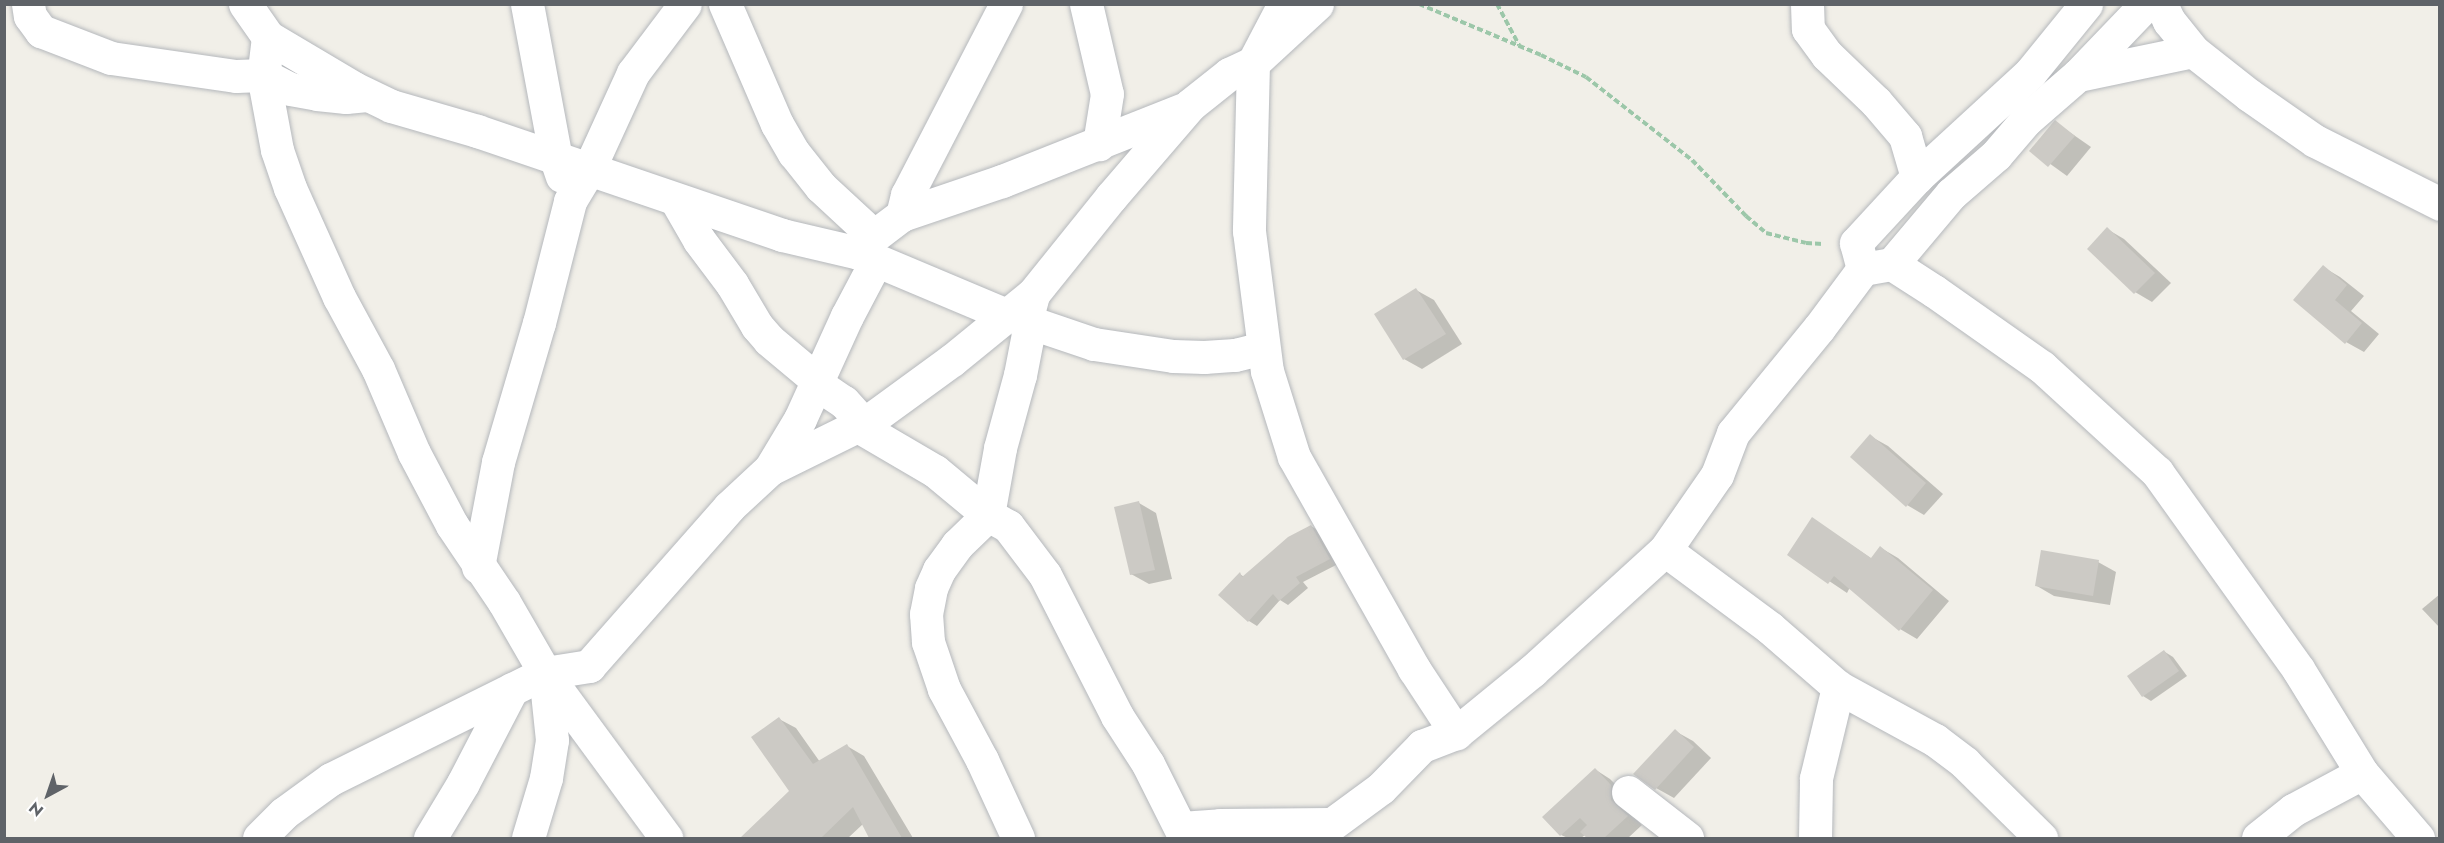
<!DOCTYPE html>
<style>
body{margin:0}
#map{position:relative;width:2444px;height:843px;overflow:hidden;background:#f1efe8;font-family:Jost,sans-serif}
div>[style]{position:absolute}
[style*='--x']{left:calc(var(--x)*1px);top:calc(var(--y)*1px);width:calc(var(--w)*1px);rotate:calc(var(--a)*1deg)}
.shadow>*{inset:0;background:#0003}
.building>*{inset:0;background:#cccac5}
.path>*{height:4px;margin-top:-2px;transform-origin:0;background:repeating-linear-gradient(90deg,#9cc7a9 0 6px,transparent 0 9px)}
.roads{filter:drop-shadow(0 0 2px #b5b8bc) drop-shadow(0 0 2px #b5b8bc)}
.street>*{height:33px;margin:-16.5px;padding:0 16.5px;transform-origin:16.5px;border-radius:16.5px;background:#fff}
span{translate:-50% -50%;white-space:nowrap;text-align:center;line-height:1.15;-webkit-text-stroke:4.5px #fff;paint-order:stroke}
.frame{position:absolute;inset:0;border:6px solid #5f6368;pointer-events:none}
.north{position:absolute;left:18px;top:765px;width:60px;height:60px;-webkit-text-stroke:4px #fff;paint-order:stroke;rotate:220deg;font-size:16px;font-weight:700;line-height:24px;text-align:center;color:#5f6368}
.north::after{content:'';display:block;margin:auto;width:21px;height:27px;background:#5f6368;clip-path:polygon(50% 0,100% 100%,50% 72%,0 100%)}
</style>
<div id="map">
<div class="shadow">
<i style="clip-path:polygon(2055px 122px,2091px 147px,2067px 176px,2031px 150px)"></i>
<i style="clip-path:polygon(2107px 229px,2124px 239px,2171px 283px,2152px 302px,2135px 292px)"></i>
<i style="clip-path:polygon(2323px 267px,2340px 277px,2364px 296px,2351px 311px,2379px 334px,2364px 352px,2346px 342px)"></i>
<i style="clip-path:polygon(1416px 290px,1434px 300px,1462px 344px,1422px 369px,1404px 359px,1376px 315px)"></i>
<i style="clip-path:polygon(1870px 436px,1888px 446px,1943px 494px,1924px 515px,1907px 505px)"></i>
<i style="clip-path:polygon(1139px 503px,1156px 513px,1172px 579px,1149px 584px,1131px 574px)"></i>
<i style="clip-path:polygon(1813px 519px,1872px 559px,1881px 548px,1898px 558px,1949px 601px,1917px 639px,1900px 629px,1850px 587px,1847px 593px,1789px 554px)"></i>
<i style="clip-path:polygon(1311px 526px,1319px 531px,1338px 564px,1303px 582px,1308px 588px,1288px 605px,1280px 600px,1257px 626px,1249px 621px,1240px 574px,1244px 577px)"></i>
<i style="clip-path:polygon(2098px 562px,2116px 572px,2110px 605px,2054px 596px,2037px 586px)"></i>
<i style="clip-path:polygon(2440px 594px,2440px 628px,2422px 609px)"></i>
<i style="clip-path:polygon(2165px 652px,2173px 657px,2187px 676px,2151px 701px,2143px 696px)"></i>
<i style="clip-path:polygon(779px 719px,796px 728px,820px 762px,847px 746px,864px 756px,913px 838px,871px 838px,863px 824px,848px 838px,746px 838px,744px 837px,791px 791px)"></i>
<i style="clip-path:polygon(1675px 731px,1693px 741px,1711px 758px,1674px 798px,1656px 788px)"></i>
<i style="clip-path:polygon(1596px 770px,1610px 779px,1626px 795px,1625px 809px,1642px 825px,1628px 838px,1589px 838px,1585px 835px,1581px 838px,1568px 838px,1561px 835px)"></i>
</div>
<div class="building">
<i style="clip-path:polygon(2055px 120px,2075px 136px,2048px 167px,2029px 151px)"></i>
<i style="clip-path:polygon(2107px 227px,2155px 273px,2134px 294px,2087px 249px)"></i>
<i style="clip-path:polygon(2323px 265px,2347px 285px,2335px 300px,2362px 323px,2345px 344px,2293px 300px)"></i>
<i style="clip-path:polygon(1416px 288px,1446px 334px,1403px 360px,1374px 314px)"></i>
<i style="clip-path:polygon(1870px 434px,1926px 483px,1906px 507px,1850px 457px)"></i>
<i style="clip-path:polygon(1139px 501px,1155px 570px,1130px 575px,1114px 507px)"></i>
<i style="clip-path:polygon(1812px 517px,1871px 558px,1880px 546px,1933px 590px,1899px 631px,1834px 576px,1828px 584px,1787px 555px)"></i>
<i style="clip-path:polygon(1311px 525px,1330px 559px,1296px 577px,1300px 583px,1279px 601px,1273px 594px,1248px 622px,1218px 595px,1240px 572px,1242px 577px,1288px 537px)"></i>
<i style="clip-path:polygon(2041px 550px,2099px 560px,2093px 596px,2035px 586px)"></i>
<i style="clip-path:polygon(2164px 650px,2179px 671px,2142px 697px,2127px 676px)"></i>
<i style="clip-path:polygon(779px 717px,813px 764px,847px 744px,902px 838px,869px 838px,853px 807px,821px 838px,740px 838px,789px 791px,751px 737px)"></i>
<i style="clip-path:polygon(1675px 729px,1694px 747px,1655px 790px,1633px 774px)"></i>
<i style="clip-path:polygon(1595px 768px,1611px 785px,1611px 800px,1628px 816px,1604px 838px,1587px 838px,1580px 832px,1587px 825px,1580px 818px,1560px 836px,1542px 817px)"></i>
</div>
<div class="path">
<i style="--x:1419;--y:4;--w:132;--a:22.7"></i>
<i style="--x:1541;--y:55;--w:50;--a:26.1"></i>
<i style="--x:1586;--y:77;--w:135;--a:38.1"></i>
<i style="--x:1692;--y:160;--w:78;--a:46"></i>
<i style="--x:1746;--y:216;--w:26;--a:40"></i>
<i style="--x:1766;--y:233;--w:41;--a:14"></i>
<i style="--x:1806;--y:243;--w:17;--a:3"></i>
<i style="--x:1497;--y:4;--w:47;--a:61.8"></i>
</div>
<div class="roads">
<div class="street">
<i style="--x:28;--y:4;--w:12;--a:81"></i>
<i style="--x:30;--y:16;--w:19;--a:54"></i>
<i style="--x:41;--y:31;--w:75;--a:21.1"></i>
<i style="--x:111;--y:58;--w:126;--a:8.2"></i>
<i style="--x:236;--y:76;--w:27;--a:-2"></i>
<i style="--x:263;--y:75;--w:30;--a:27"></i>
<i style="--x:290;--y:89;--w:27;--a:10"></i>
<i style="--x:317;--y:94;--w:29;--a:6"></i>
<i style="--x:346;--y:97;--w:21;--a:-5"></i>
<i style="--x:245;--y:4;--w:40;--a:55.1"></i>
<i style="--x:268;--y:37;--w:100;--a:30.7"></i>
<i style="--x:354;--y:88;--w:41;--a:25.9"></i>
<i style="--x:391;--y:106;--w:90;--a:16.2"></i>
<i style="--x:477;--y:131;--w:322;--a:18.8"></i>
<i style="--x:782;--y:235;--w:79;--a:13.2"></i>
<i style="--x:859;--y:253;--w:163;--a:22.8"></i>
<i style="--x:527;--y:4;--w:158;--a:79.4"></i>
<i style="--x:556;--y:159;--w:18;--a:71"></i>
<i style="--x:725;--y:4;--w:131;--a:66.6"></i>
<i style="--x:777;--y:124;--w:34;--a:60"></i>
<i style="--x:794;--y:153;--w:43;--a:51.5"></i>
<i style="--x:821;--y:187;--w:72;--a:42.8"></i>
<i style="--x:1086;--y:4;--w:92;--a:76.9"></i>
<i style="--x:1107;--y:94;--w:51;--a:99.1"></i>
<i style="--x:1317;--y:4;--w:87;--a:137.3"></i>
<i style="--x:1253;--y:63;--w:168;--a:91.4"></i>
<i style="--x:1249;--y:231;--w:141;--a:82.7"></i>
<i style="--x:1267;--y:371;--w:90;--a:72.6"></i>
<i style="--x:1294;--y:457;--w:244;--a:60.5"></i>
<i style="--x:1414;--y:669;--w:77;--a:56.7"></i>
<i style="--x:1807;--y:4;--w:25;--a:88"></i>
<i style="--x:1808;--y:29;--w:32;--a:54"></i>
<i style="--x:1827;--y:55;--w:68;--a:43.8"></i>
<i style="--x:1876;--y:102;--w:45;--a:49.5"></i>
<i style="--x:1905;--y:136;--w:43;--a:73.7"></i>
<i style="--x:2161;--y:4;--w:19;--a:65"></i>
<i style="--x:2169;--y:21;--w:38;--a:51"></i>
<i style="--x:2193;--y:51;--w:71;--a:38.2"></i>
<i style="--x:2249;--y:95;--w:80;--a:34.9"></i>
<i style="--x:2315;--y:141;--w:140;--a:26.7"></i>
<i style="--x:268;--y:37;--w:38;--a:97"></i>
<i style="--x:263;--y:75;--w:76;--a:79.4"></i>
<i style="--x:277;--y:150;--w:40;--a:71.1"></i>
<i style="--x:290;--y:188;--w:120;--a:65.8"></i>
<i style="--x:339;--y:297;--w:82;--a:61.6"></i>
<i style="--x:378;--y:369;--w:91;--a:66.8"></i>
<i style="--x:414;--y:453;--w:81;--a:62.2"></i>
<i style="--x:452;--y:525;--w:93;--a:56"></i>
<i style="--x:504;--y:602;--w:82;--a:60"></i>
<i style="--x:545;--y:673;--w:205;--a:53.7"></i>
<i style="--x:2078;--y:75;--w:98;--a:-46.2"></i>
<i style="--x:676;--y:200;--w:46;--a:60.1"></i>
<i style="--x:699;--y:240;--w:55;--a:53.1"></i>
<i style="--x:732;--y:284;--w:49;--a:59.2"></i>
<i style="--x:757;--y:326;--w:18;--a:49"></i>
<i style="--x:769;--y:340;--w:64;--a:39.9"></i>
<i style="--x:902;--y:215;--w:106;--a:-18.8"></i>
<i style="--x:1002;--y:181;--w:193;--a:-21.6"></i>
<i style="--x:859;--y:253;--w:23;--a:-49"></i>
<i style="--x:874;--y:236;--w:35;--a:-37"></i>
<i style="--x:902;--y:215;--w:21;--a:-76"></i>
<i style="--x:907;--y:195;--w:215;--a:-62.6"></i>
<i style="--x:1892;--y:264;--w:92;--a:-49.9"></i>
<i style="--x:1951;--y:194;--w:60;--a:-40.9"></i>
<i style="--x:1996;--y:155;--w:46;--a:-49.4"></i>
<i style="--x:2026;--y:120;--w:69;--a:-40.9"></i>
<i style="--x:2078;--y:75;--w:117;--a:-11.8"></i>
<i style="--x:1863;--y:269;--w:29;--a:-10"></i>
<i style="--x:1892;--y:264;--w:50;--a:32.7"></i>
<i style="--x:1934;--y:291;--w:132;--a:35.1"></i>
<i style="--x:2042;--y:367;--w:156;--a:42.4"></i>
<i style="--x:2157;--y:472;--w:242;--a:54.4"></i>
<i style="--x:2298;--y:669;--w:122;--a:58.4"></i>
<i style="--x:2362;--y:773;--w:86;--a:49.3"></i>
<i style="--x:1026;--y:321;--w:72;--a:18.7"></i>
<i style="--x:1094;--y:344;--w:80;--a:8.6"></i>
<i style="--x:1173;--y:356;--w:31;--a:2"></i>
<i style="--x:1204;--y:357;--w:31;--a:-4"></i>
<i style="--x:1235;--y:355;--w:29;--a:-14"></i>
<i style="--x:817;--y:384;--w:32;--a:34"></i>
<i style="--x:844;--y:402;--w:28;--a:48"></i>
<i style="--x:858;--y:426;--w:89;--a:30.3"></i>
<i style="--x:935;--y:471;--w:69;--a:39.7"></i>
<i style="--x:988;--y:515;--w:23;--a:29"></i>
<i style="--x:1008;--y:526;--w:61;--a:52.9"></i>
<i style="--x:1045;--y:575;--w:158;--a:62.9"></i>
<i style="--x:1117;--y:716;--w:57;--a:57.1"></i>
<i style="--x:1148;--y:764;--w:83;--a:63.4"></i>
<i style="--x:770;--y:469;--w:58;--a:-59"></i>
<i style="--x:800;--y:419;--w:113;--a:-65.5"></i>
<i style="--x:847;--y:316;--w:62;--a:-62.2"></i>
<i style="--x:1665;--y:550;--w:131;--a:36.6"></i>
<i style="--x:1770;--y:628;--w:90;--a:40.9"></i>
<i style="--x:1838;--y:687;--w:111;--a:28.7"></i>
<i style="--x:1935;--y:740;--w:38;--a:37"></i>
<i style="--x:1965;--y:763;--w:107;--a:44.6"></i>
<i style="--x:478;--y:567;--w:107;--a:-79.2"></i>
<i style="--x:498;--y:462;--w:145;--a:-73.6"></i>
<i style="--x:539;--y:323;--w:126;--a:-75.7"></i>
<i style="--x:570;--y:201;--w:37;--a:-59"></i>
<i style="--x:589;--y:169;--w:106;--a:-65.4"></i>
<i style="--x:633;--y:73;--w:86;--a:-53"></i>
<i style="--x:1628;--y:792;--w:75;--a:37.9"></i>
<i style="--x:1181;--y:828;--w:39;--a:-4"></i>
<i style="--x:1220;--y:825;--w:109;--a:-0.5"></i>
<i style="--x:259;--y:838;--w:35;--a:-45"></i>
<i style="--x:284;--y:813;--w:58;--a:-35.9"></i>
<i style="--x:331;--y:779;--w:239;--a:-26.4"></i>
<i style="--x:430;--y:838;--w:64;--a:-59"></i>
<i style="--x:463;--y:783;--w:106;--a:-62.5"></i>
<i style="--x:528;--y:838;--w:63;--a:-73.3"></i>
<i style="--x:546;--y:778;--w:38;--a:-81"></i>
<i style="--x:552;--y:740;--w:67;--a:-96"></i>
<i style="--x:545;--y:673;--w:45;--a:-9"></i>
<i style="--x:589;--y:666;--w:212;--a:-48.6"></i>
<i style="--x:729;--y:507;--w:56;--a:-42.8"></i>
<i style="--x:770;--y:469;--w:113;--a:-26.3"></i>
<i style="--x:871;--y:419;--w:100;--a:-36.1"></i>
<i style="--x:952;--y:360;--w:104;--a:-39.2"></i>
<i style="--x:1033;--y:294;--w:124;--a:-51.2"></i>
<i style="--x:1111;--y:197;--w:121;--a:-49.3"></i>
<i style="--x:1190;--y:105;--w:50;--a:-38.5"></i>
<i style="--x:1229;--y:74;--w:26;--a:-25"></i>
<i style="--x:1253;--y:63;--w:67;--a:-62.3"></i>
<i style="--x:1018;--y:838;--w:86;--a:-114.8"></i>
<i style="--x:982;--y:760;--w:81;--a:-118.2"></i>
<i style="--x:944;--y:689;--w:50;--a:-108.8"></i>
<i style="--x:928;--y:642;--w:28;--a:-94"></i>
<i style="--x:926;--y:614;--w:26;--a:-79"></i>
<i style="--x:931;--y:588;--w:20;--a:-66"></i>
<i style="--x:939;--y:570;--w:31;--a:-54"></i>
<i style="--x:957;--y:545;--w:43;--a:-44.1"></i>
<i style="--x:988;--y:515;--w:68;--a:-79.8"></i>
<i style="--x:1000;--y:448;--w:76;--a:-74.7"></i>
<i style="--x:1020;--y:375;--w:42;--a:-79"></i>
<i style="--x:1028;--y:334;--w:13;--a:-99"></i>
<i style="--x:1026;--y:321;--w:28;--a:-75"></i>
<i style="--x:1313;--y:838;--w:84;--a:-36.3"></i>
<i style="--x:1381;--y:788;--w:59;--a:-45.7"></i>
<i style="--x:1422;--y:746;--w:36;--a:-21"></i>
<i style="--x:1456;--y:733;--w:98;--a:-39.2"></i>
<i style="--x:1532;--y:671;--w:180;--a:-42.3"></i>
<i style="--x:1665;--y:550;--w:91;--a:-55.3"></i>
<i style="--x:1717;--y:475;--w:45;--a:-69.1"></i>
<i style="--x:1733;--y:433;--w:136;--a:-50.7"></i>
<i style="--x:1819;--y:328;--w:74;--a:-53.3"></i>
<i style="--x:1863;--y:269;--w:27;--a:-105"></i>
<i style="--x:1856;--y:243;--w:90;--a:-47.3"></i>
<i style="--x:1917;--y:177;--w:154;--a:-42.6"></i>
<i style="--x:2030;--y:73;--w:89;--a:-50.9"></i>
<i style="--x:1815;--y:838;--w:60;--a:-89"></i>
<i style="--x:1816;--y:778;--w:94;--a:-76.4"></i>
<i style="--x:2258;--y:838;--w:45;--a:-38.7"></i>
<i style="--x:2293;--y:810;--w:78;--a:-28.2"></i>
</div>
</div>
<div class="frame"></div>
<div class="north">N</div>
</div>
